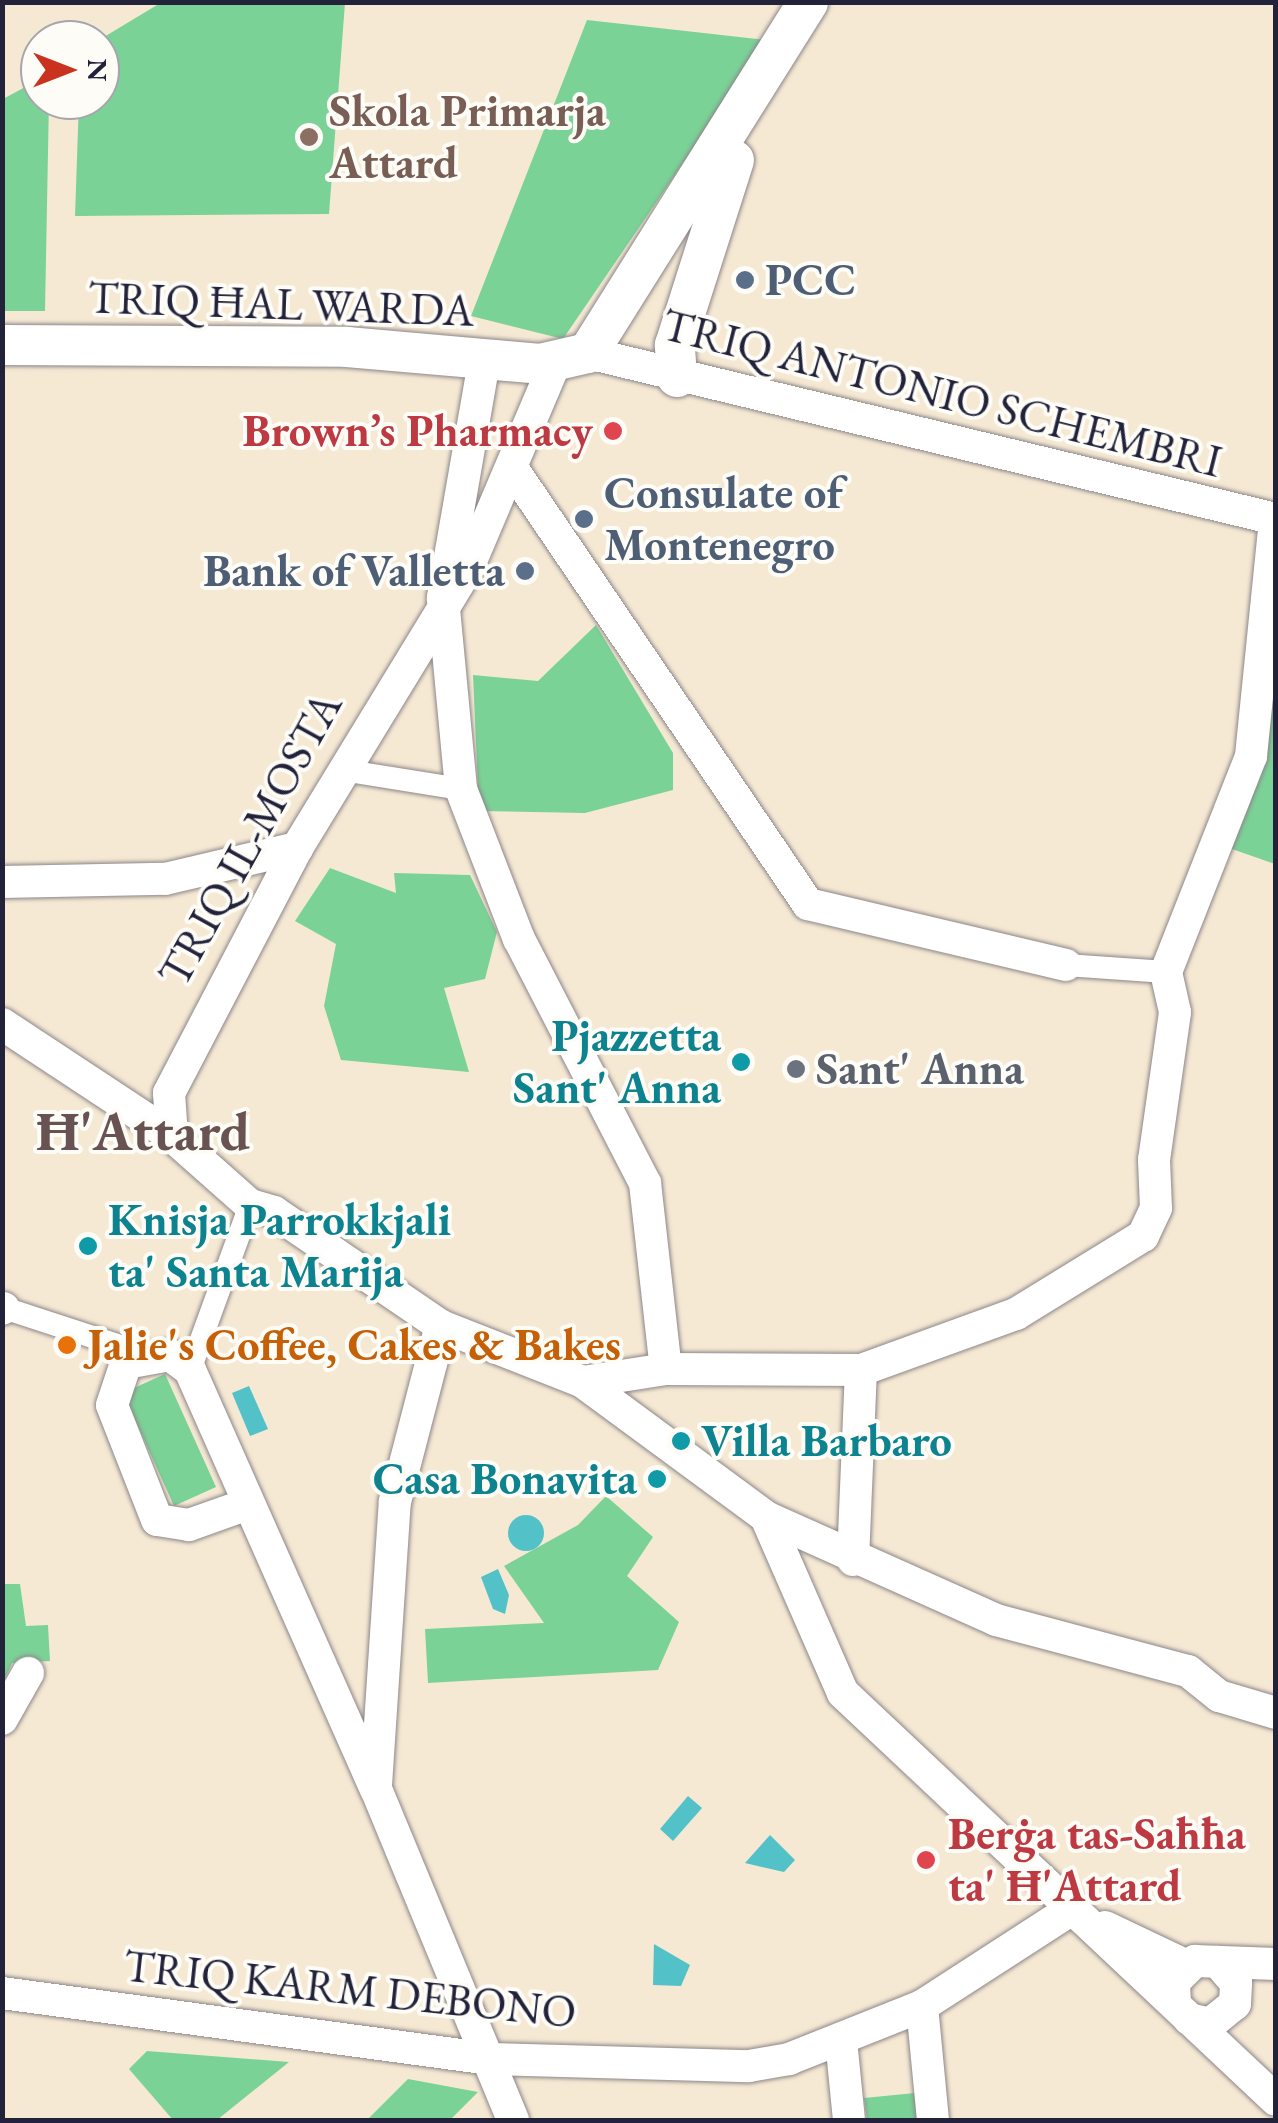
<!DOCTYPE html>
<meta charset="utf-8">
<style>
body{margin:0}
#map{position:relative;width:1278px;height:2123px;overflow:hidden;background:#f6e9d4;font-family:"EB Garamond",serif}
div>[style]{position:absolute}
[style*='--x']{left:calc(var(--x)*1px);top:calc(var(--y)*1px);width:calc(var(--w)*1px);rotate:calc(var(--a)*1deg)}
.green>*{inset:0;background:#7bd297}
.water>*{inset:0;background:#53c1c8}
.round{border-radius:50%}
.roads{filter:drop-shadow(0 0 2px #8c8688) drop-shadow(0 0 2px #8c8688)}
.pedestrian>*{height:22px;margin:-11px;padding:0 11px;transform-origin:11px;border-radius:11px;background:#fff}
.minor>*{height:32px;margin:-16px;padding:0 16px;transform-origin:16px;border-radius:16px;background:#fff}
.tertiary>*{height:40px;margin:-20px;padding:0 20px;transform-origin:20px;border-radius:20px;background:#fff}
.dots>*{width:28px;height:28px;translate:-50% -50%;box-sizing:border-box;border:5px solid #fdfcf7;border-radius:50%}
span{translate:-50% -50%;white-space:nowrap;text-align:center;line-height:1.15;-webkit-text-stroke:8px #fdfcf7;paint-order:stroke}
.education-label{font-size:45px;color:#785e54;font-weight:700}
.left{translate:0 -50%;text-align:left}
.service-label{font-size:45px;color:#4e5e75;font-weight:700}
.right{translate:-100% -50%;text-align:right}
.street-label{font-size:45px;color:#22223b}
.health-label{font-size:45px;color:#be3a42;font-weight:700}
.culture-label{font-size:45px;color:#0d838f;font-weight:700}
.worship-label{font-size:45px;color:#5b616d;font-weight:700}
.food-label{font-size:45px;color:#c56008;font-weight:700}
.district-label{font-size:55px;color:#695352;font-weight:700}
.frame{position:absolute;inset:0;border:5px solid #22223b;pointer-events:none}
.north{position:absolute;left:20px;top:20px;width:100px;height:100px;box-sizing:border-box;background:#fdfcf7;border:2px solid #a5a5ac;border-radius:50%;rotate:90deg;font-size:28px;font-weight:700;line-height:40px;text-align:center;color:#22223b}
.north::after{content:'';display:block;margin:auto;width:35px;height:45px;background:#c8321e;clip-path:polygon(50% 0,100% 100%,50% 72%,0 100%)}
</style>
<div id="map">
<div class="green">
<i style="clip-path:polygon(162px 2px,345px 3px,329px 214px,75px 216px,79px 100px,100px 100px,99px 40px)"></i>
<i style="clip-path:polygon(587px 20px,767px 40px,563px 339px,471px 316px)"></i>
<i style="clip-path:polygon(40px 79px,40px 100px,49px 100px,45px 311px,3px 311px,3px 99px)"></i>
<i style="clip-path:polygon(1275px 621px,1275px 864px,1229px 848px)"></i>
<i style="clip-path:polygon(596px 625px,673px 753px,673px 790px,585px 813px,479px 811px,473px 675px,538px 681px)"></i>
<i style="clip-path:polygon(330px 868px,396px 893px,394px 873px,470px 875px,497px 932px,485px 979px,444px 988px,469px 1072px,341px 1060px,324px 1006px,336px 944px,295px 921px)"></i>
<i style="clip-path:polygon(165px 1374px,216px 1487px,174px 1506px,123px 1393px)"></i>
<i style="clip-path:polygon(606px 1496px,653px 1537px,627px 1576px,679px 1622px,658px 1670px,428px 1683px,425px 1629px,544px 1623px,504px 1566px,578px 1525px)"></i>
<i style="clip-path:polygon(3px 1584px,20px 1584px,26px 1626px,48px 1625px,50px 1661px,12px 1663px,3px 1683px)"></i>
<i style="clip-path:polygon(147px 2051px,289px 2062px,217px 2120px,173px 2120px,129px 2069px)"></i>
<i style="clip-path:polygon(408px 2079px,478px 2092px,450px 2120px,367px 2120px)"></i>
<i style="clip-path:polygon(915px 2093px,917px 2120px,867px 2120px,864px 2098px)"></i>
</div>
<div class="water">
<i style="clip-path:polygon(249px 1386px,268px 1429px,250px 1436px,232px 1393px)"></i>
<i class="round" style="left:508px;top:1515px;width:36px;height:36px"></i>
<i style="clip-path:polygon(498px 1569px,509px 1595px,505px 1614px,493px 1609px,481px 1577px)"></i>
<i style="clip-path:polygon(688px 1796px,702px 1808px,673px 1841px,660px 1829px)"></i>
<i style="clip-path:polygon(770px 1835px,795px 1860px,784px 1872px,745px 1863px)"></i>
<i style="clip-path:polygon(654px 1944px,690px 1965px,681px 1986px,653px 1985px)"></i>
</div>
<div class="roads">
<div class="pedestrian">
<i style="--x:342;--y:770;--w:121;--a:9.1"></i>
<i style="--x:1066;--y:965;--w:100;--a:4"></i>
<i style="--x:4;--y:1308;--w:148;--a:18.1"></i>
<i style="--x:190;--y:1370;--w:176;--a:-70"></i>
</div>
<div class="minor">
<i style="--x:588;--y:353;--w:708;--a:13.57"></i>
<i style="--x:484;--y:362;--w:240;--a:99.9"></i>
<i style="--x:443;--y:598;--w:192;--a:84.6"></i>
<i style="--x:461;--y:789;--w:161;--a:68.9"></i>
<i style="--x:519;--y:939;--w:275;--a:62.7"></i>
<i style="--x:645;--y:1183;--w:187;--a:83.6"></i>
<i style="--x:512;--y:468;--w:527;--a:55.83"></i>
<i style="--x:808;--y:904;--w:265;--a:13.3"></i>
<i style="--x:2;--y:882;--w:163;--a:-1.1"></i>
<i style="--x:165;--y:879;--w:136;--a:-13.2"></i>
<i style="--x:2;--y:1024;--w:204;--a:33.4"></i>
<i style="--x:172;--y:1136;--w:104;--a:41.5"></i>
<i style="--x:250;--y:1205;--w:25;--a:16"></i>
<i style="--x:274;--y:1212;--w:202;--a:34.3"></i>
<i style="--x:441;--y:1326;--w:153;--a:21.5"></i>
<i style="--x:583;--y:1382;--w:227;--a:36.4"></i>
<i style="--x:766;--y:1517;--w:252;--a:24.1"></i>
<i style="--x:996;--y:1620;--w:199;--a:14.9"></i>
<i style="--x:1188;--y:1671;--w:40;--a:39"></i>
<i style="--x:1219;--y:1696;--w:59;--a:16.6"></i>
<i style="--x:172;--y:1136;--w:43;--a:-94"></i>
<i style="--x:169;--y:1093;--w:276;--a:-62.4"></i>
<i style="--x:297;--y:848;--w:328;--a:-58.6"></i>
<i style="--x:468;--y:568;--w:223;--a:-67"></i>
<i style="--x:2;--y:1309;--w:2;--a:-27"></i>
<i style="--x:583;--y:1382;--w:84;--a:-8.9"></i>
<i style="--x:666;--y:1369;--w:195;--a:0.3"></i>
<i style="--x:861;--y:1370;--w:165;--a:-19.9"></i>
<i style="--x:1016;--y:1314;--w:149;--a:-31.6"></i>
<i style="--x:1143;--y:1236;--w:31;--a:-65"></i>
<i style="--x:1156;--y:1208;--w:48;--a:-92.4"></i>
<i style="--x:1154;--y:1160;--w:149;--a:-81.9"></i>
<i style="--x:1175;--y:1012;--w:41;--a:-102.7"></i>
<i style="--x:1166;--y:972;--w:232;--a:-68.5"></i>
<i style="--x:1251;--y:756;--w:238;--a:-84.2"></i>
<i style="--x:248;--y:1504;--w:63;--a:160.4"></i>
<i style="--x:189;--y:1525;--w:32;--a:-171"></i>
<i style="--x:157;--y:1520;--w:123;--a:-111.4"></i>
<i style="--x:112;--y:1405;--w:44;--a:-71.6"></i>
<i style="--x:126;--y:1363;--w:45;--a:-10.3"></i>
<i style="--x:170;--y:1355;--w:25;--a:37"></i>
<i style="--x:190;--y:1370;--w:458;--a:66.1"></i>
<i style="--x:376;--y:1789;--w:358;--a:67.5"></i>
<i style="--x:766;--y:1517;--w:192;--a:66.4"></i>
<i style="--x:843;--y:1693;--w:594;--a:43.23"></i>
<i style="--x:853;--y:1560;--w:190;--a:-87.6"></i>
<i style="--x:2;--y:1719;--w:53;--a:-60.5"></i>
<i style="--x:376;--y:1785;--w:284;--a:-86.2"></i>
<i style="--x:395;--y:1502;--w:182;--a:-75.4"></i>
<i style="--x:1105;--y:1927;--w:89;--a:25.4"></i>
<i style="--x:2;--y:1993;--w:493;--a:7.7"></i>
<i style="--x:491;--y:2059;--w:258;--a:1.6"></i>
<i style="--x:749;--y:2066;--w:41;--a:-9.9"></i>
<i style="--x:789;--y:2059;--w:143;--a:-21.7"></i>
<i style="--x:922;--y:2006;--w:175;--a:-32.9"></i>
<i style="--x:1175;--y:2003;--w:21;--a:-93"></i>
<i style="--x:1174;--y:1982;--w:30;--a:-45"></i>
<i style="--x:1195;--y:1961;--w:81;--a:2.1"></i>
<i style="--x:922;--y:2006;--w:115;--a:84.5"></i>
<i style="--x:1189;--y:2019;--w:22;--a:13"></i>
<i style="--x:1210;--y:2024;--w:32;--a:-39"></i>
<i style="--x:1235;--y:2004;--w:21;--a:-87"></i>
<i style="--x:1236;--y:1983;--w:28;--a:-131"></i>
<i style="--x:841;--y:2040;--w:80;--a:84.3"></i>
</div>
<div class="tertiary">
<i style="--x:2;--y:345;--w:345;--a:0.3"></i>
<i style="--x:347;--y:347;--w:194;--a:5"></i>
<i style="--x:540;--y:364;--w:49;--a:-12.9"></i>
<i style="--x:588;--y:353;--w:414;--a:-57.9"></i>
<i style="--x:677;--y:377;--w:32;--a:-94"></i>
<i style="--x:675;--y:345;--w:194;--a:-72.3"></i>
</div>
</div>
<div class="dots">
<i style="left:309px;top:137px;background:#8d6e63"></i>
<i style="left:745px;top:280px;background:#5c6f8a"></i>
<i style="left:613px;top:431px;background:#e0444e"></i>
<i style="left:584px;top:519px;background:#5c6f8a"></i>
<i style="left:525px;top:571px;background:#5c6f8a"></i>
<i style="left:741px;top:1062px;background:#0f9aa8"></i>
<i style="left:796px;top:1069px;background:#6b7280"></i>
<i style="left:88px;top:1246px;background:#0f9aa8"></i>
<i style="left:67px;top:1345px;background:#e8710a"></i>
<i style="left:681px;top:1441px;background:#0f9aa8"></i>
<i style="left:657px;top:1479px;background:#0f9aa8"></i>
<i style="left:926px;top:1860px;background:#e0444e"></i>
</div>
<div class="education-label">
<span class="left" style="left:329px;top:137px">Skola Primarja<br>Attard</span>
</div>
<div class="service-label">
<span class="left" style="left:765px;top:280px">PCC</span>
<span class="left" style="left:604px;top:519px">Consulate of<br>Montenegro</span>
<span class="right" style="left:505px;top:571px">Bank of Valletta</span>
</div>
<div class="street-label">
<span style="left:281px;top:304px;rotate:2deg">TRIQ ĦAL WARDA</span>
<span style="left:942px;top:393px;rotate:14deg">TRIQ ANTONIO SCHEMBRI</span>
<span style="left:250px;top:839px;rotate:-61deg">TRIQ IL-MOSTA</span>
<span style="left:350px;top:1989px;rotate:6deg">TRIQ KARM DEBONO</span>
</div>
<div class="health-label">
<span class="right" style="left:593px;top:431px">Brown’s Pharmacy</span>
<span class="left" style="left:948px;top:1860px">Berġa tas-Saħħa<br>ta' Ħ'Attard</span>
</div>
<div class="culture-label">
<span class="right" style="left:721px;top:1062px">Pjazzetta<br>Sant' Anna</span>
<span class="left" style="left:108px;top:1246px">Knisja Parrokkjali<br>ta' Santa Marija</span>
<span class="left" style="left:701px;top:1441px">Villa Barbaro</span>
<span class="right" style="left:637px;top:1479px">Casa Bonavita</span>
</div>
<div class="worship-label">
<span class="left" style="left:816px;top:1069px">Sant' Anna</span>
</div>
<div class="food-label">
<span class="left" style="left:87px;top:1345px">Jalie's Coffee, Cakes &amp; Bakes</span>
</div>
<div class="district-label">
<span style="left:143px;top:1131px">Ħ'Attard</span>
</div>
<div class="frame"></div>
<div class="north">N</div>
</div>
